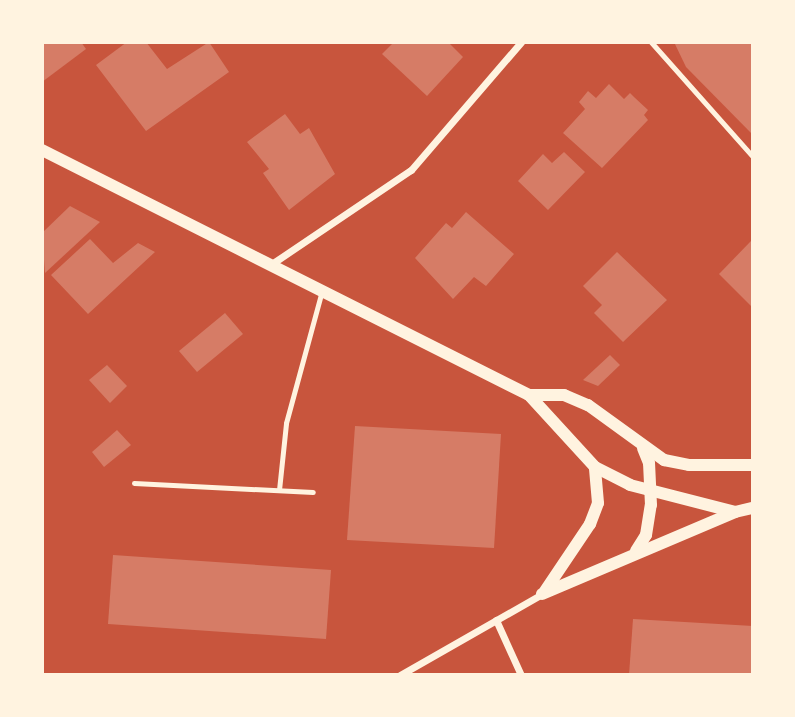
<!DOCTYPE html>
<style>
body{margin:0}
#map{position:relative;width:795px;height:717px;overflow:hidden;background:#c8553d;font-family:Raleway,sans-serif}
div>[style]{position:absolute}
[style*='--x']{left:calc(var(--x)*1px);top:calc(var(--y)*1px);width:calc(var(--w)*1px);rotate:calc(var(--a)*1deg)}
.building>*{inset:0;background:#d67c66}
.service>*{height:5px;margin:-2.5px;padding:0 2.5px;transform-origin:2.5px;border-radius:2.5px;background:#fff3e0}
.minor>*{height:7px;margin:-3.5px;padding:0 3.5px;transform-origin:3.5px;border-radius:3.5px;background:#fff3e0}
.tertiary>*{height:12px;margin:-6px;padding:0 6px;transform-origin:6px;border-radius:6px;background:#fff3e0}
span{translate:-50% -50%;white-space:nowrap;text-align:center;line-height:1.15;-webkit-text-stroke:5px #fff3e0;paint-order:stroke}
.frame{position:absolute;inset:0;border:44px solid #fff3e0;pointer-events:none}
</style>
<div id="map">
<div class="building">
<i style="clip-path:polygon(42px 42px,81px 42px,86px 49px,42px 82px)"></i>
<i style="clip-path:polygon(127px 42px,146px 42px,167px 69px,209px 42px,229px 72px,146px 131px,96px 65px)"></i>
<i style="clip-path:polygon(394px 42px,448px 42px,463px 57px,427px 96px,382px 54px)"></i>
<i style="clip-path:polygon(674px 42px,753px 42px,753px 135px,686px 67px)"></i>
<i style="clip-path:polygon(609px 84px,624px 99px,630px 93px,634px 97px,648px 110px,644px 115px,648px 120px,602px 168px,563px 133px,585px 109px,579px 102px,588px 91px,596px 98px)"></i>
<i style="clip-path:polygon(285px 114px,300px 134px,309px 128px,335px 174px,289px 210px,263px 173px,269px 169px,247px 142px)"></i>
<i style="clip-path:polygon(564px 152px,585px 172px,548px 210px,518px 181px,543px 154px,552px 163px)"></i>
<i style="clip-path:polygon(70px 206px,100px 222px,45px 273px,42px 233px)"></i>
<i style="clip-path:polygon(466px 212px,514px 254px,486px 286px,474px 277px,453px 299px,415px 258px,446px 223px,452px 228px)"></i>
<i style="clip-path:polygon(90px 239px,113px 263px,138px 243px,155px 252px,88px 314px,51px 275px)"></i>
<i style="clip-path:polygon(751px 241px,753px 242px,753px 308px,719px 274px)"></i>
<i style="clip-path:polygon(617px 252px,667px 300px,623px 342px,594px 313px,602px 305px,583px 286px)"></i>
<i style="clip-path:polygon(225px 313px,243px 334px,197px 372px,179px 351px)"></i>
<i style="clip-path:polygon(610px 355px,620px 365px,598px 386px,583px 380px)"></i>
<i style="clip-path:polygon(107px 365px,127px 386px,110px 403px,89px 380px)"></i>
<i style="clip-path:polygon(355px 426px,501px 434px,494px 548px,347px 540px)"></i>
<i style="clip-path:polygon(117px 430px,131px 445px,104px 467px,92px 452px)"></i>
<i style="clip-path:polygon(113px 555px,331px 570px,326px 639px,108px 624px)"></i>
<i style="clip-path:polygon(633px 619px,753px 626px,753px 675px,629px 675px)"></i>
</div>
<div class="service">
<i style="--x:651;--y:42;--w:154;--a:48.4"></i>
<i style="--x:134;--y:483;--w:179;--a:2.9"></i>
<i style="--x:279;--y:490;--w:67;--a:-84"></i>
<i style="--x:286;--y:423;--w:134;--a:-74.8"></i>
</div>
<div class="minor">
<i style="--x:270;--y:265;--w:170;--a:-34"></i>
<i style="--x:411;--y:170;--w:169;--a:-49.3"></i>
<i style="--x:496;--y:620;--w:60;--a:65.6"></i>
<i style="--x:400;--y:675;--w:163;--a:-29.7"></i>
</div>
<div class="tertiary">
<i style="--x:42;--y:150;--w:545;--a:26.71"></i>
<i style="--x:529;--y:395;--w:98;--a:47.5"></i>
<i style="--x:595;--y:467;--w:39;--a:27"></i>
<i style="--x:630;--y:485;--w:108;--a:14.4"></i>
<i style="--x:735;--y:512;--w:18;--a:-13"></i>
<i style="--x:529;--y:395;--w:35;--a:0"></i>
<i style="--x:564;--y:395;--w:26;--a:23"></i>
<i style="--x:588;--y:405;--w:94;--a:35.9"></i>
<i style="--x:664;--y:460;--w:25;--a:11"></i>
<i style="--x:689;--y:465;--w:64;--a:0"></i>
<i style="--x:636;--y:551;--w:19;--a:-58"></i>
<i style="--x:646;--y:535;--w:30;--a:-81"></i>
<i style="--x:651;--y:505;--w:42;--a:-92.7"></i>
<i style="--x:649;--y:463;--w:16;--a:-112"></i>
<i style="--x:545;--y:591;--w:81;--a:-56.1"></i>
<i style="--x:590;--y:524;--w:22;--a:-69"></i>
<i style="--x:598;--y:503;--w:36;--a:-95"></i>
<i style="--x:542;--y:594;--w:210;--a:-23"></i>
</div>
<div class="frame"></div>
</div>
